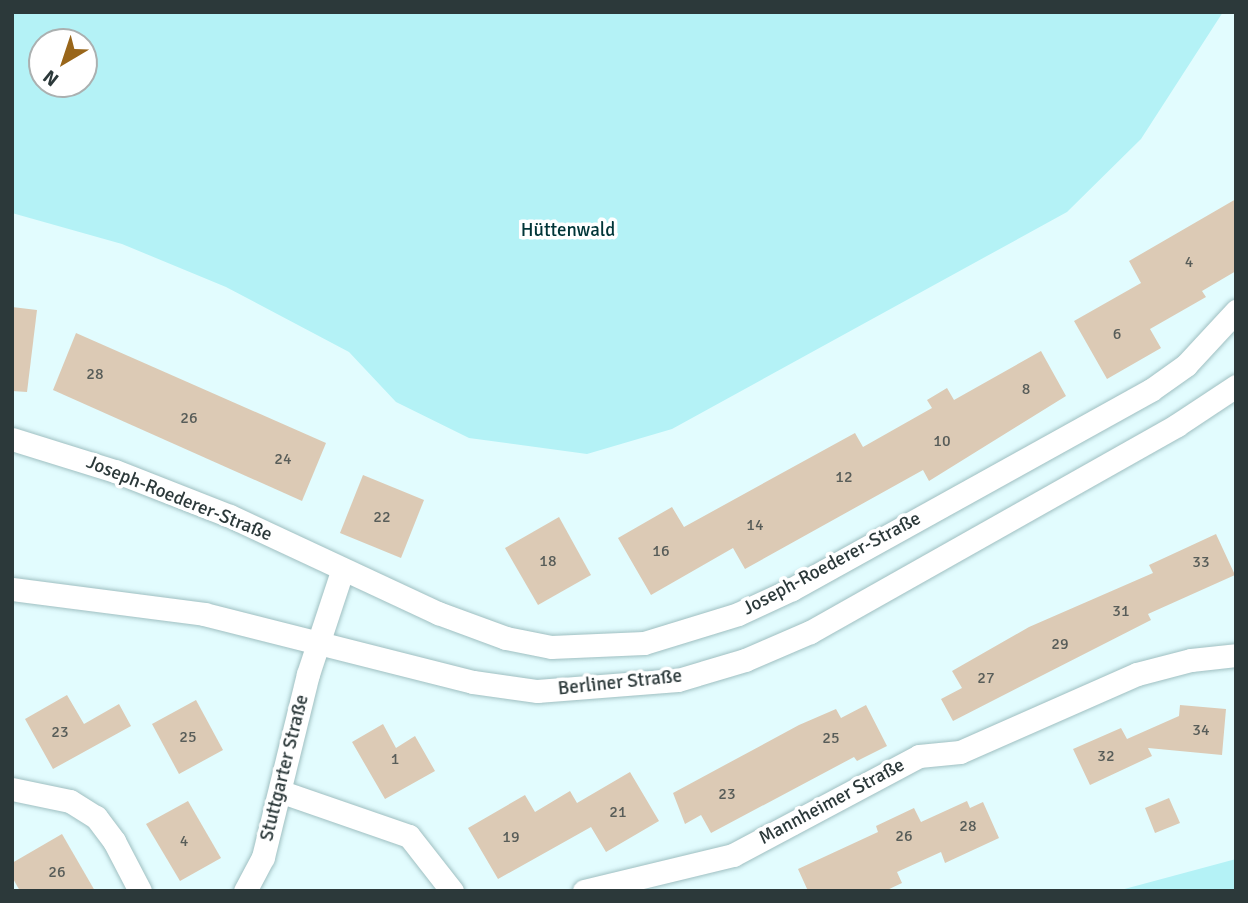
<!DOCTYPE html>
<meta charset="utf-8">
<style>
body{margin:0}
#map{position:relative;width:1248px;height:903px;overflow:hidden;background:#e2fcfe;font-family:Signika,sans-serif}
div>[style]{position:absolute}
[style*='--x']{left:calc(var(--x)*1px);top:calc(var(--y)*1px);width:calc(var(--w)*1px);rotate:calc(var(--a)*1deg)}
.green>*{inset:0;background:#b4f2f6}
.building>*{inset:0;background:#dccab5}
.roads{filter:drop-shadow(0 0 2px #9fbfc1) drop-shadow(0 0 2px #9fbfc1)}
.street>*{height:23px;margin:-11.5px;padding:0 11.5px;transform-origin:11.5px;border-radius:11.5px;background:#fff}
span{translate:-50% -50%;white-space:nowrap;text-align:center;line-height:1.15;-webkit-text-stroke:7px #fff;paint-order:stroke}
.number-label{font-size:16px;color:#585d59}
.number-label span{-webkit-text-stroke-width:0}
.park-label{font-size:19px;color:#013538}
.street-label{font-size:19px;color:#2c393a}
.frame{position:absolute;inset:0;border:14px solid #2c393a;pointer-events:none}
.north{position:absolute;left:28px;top:28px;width:70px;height:70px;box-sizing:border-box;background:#fff;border:2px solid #abb0b0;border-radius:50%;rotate:219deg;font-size:19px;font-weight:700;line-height:28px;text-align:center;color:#2c393a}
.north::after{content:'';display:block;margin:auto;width:24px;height:32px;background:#99661a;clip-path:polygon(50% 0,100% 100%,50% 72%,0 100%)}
</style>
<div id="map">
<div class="green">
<i style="clip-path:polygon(evenodd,12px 12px,1223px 12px,1141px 139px,1067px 212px,672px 429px,587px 454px,469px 438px,396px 402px,349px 352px,226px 287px,122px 244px,12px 213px,12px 12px,42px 42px,84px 42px,84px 84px,42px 84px,42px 42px)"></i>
<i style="clip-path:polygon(1236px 859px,1236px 891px,1117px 891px)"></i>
</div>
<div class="building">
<i style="clip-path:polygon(1236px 199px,1236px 271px,1202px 291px,1206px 297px,1150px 329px,1161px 348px,1107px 379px,1074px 321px,1141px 283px,1129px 261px)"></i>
<i style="clip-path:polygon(12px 307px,37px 310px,27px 392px,12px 391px)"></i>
<i style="clip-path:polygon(76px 333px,326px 443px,302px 501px,53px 390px)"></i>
<i style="clip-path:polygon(1041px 351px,1066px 396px,929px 481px,923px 470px,745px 569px,733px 548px,651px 595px,618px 538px,672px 507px,684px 527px,855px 433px,863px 447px,932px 408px,927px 400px,947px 388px,954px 400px)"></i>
<i style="clip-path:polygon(363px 475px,424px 500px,401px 558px,340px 533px)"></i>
<i style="clip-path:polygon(559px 517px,591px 575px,538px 605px,505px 548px)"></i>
<i style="clip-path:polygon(1216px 534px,1235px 575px,1148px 614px,1151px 620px,953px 721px,941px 699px,962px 688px,952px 671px,1029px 627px,1153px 573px,1149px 565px)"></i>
<i style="clip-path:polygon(67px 695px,84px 724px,119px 704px,131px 726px,53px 769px,25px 719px)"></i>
<i style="clip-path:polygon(196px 700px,223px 750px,179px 774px,152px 724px)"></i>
<i style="clip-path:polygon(866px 705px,887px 746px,857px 761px,854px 757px,711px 833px,701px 815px,685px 824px,673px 793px,799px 725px,836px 709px,841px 718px)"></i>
<i style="clip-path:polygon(1180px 705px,1226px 709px,1222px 755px,1148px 748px,1152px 756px,1090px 785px,1073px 749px,1121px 728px,1127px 739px,1179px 716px)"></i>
<i style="clip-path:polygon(383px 724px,396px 748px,415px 736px,435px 771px,385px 799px,352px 742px)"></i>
<i style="clip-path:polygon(630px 772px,659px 821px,606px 852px,591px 827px,498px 879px,468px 828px,525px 795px,535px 812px,570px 791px,577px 803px)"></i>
<i style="clip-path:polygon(1169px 798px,1180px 823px,1155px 833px,1145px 808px)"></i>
<i style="clip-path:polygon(188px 801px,221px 858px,180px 881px,146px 824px)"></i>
<i style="clip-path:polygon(967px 801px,970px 808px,983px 802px,999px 838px,945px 863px,941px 852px,897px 872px,902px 883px,885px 891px,808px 891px,798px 869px,878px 832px,876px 826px,914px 808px,921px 822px)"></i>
<i style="clip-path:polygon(62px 834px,95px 891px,20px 891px,12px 877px,12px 863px)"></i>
</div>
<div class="roads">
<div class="street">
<i style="--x:12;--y:439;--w:108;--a:17.3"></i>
<i style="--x:115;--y:471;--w:123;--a:21.4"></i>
<i style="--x:230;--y:516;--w:230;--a:25"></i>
<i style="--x:438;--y:613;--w:72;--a:20.2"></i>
<i style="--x:506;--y:638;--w:46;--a:11.3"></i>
<i style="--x:551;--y:647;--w:93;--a:-2.5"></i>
<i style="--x:644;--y:643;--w:98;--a:-17.1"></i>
<i style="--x:738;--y:614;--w:60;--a:-24.8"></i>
<i style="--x:792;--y:589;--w:410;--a:-29"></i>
<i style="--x:1151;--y:390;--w:43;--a:-35.5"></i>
<i style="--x:1186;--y:365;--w:74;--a:-47.2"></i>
<i style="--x:12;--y:589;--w:194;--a:7.4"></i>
<i style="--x:204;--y:614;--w:277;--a:14.2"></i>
<i style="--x:473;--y:682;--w:65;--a:8"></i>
<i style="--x:537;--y:691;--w:141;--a:-4.5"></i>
<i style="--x:678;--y:680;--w:70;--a:-16.6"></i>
<i style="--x:745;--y:660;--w:71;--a:-23.3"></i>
<i style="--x:810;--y:632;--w:421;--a:-29.4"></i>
<i style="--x:1177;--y:425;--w:71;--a:-33.5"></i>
<i style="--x:12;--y:789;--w:59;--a:11.7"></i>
<i style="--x:70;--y:801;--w:31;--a:32"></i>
<i style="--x:96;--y:817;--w:30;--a:53"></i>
<i style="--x:114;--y:841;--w:56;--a:62.5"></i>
<i style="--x:282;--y:792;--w:134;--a:19.1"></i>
<i style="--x:409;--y:836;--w:70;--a:52"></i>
<i style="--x:245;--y:891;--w:38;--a:-62"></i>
<i style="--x:263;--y:857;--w:188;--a:-76.2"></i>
<i style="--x:308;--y:674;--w:108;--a:-71.7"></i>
<i style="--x:584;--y:891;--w:153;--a:-13.6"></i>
<i style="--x:733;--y:855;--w:211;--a:-28"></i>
<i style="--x:919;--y:756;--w:41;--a:-5.6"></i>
<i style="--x:960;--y:752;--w:193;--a:-23.8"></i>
<i style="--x:1137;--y:674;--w:56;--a:-14.5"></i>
<i style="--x:1191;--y:660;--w:45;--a:-6.3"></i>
</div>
</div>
<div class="number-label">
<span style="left:1189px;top:262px">4</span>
<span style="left:1117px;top:334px">6</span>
<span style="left:95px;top:374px">28</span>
<span style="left:1026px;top:389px">8</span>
<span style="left:189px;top:418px">26</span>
<span style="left:942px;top:441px">10</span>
<span style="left:283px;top:459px">24</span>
<span style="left:844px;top:477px">12</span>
<span style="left:382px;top:517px">22</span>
<span style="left:755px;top:525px">14</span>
<span style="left:661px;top:551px">16</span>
<span style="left:548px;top:561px">18</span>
<span style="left:1201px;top:562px">33</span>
<span style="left:1121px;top:611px">31</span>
<span style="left:1060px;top:644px">29</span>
<span style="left:986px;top:678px">27</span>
<span style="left:1201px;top:730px">34</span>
<span style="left:60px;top:732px">23</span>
<span style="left:188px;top:737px">25</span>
<span style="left:831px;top:738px">25</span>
<span style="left:1106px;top:756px">32</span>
<span style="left:395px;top:759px">1</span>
<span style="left:727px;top:794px">23</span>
<span style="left:618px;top:812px">21</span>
<span style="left:968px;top:826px">28</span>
<span style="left:904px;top:836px">26</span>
<span style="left:511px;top:837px">19</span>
<span style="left:184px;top:841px">4</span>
<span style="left:57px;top:872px">26</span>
</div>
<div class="park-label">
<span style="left:568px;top:231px">Hüttenwald</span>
</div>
<div class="street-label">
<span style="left:179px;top:499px;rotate:22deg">Joseph-Roederer-Straße</span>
<span style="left:832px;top:564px;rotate:-28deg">Joseph-Roederer-Straße</span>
<span style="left:620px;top:683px;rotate:-6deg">Berliner Straße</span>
<span style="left:285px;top:768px;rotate:-76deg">Stuttgarter Straße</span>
<span style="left:832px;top:802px;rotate:-28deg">Mannheimer Straße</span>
</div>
<div class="frame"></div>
<div class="north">N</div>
</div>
